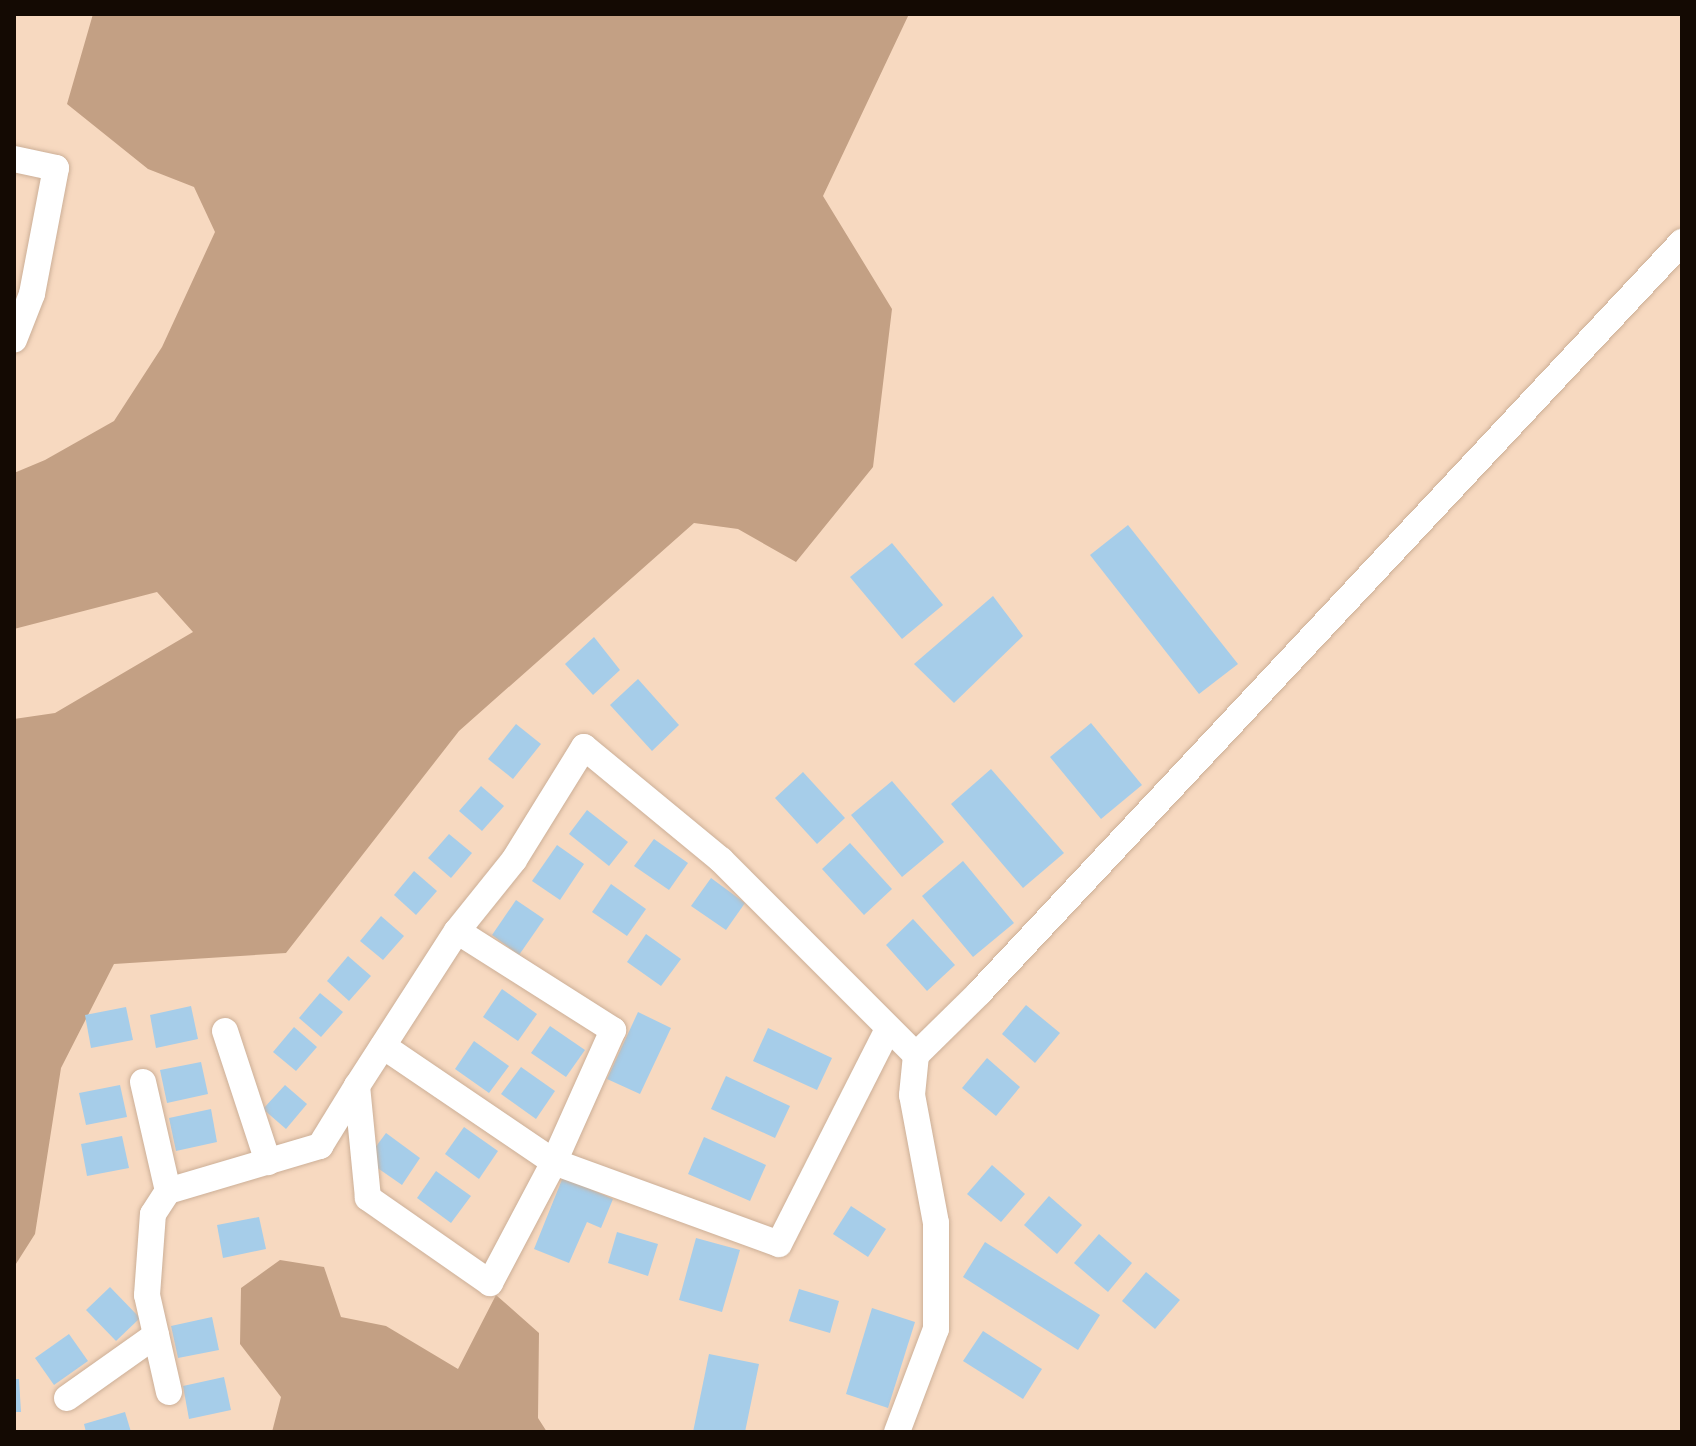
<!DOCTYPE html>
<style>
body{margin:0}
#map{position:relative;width:1696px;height:1446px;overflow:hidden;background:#f7d9c0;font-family:"Public Sans",sans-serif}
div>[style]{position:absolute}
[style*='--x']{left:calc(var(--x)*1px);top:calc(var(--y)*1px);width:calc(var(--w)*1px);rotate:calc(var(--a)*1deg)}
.forest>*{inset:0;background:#c3a084}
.building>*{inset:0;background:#a6cde9}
.roads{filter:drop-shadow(0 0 2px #ccaf97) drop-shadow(0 0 2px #ccaf97)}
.street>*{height:26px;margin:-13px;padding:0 13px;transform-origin:13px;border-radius:13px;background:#fff}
span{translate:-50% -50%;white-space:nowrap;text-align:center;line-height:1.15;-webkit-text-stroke:6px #f7d9c0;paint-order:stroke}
.frame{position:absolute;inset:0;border:16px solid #140a03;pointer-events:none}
</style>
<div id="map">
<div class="forest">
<i style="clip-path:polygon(93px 14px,909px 14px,823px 196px,892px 309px,873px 467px,796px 562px,738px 529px,694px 523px,459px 731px,286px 953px,114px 964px,61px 1068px,35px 1234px,14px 1267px,14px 719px,55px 713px,193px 632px,157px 592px,14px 629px,14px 473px,45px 460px,114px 421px,162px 347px,215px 232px,194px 187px,148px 169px,67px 104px)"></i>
<i style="clip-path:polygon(280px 1260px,324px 1267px,341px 1317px,386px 1326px,458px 1369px,496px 1295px,539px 1333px,538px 1418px,547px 1432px,272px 1432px,281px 1397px,240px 1344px,241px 1288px)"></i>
</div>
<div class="building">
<i style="clip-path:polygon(1128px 525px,1238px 664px,1199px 694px,1090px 555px)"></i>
<i style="clip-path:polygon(892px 543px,943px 605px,902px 639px,850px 577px)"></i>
<i style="clip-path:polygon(993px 596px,1023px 636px,954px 703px,914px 664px)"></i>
<i style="clip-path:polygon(594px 637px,620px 670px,593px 695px,565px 664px)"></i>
<i style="clip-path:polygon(638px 679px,679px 725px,652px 751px,610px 705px)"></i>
<i style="clip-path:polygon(1091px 723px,1142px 785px,1101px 819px,1050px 757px)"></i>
<i style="clip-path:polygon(516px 724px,541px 744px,513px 779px,488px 759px)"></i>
<i style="clip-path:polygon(991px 769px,1064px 853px,1023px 888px,951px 804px)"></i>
<i style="clip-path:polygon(803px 772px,845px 818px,817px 844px,775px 798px)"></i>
<i style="clip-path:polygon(892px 781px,944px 842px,902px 877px,851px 815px)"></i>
<i style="clip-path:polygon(481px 786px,504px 806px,482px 831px,459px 811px)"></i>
<i style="clip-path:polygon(587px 810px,628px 842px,609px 866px,569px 834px)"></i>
<i style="clip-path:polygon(449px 834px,472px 853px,451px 878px,428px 858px)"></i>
<i style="clip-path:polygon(654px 839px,688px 863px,669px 890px,634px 866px)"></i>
<i style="clip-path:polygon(850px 843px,892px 889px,864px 915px,822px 869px)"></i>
<i style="clip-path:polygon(557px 845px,584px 864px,560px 900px,532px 881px)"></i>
<i style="clip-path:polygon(963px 861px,1014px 923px,973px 957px,922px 896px)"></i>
<i style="clip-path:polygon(414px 871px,437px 891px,416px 915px,394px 895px)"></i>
<i style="clip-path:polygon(711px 878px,745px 903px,726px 930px,691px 906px)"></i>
<i style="clip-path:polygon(611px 884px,646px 909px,627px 936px,592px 912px)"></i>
<i style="clip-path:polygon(516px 900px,544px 919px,519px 955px,492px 935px)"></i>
<i style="clip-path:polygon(381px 916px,404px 936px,383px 960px,360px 941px)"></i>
<i style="clip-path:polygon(913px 919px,955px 965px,927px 991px,886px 945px)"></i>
<i style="clip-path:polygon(646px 934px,681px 959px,661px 986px,627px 962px)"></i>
<i style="clip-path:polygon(348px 956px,371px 976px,349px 1001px,327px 981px)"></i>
<i style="clip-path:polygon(502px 989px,537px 1014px,518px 1041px,483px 1017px)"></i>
<i style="clip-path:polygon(320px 993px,343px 1012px,321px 1037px,299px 1018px)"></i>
<i style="clip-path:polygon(1026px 1005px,1060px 1033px,1035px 1063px,1002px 1034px)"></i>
<i style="clip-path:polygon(191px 1006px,198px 1039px,156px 1048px,150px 1015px)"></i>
<i style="clip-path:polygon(126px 1007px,133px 1040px,91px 1048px,85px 1015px)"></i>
<i style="clip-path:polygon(638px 1012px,671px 1028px,640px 1094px,607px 1079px)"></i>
<i style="clip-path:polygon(550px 1026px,585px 1050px,566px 1077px,531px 1053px)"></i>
<i style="clip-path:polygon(294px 1027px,317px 1047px,296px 1071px,273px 1052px)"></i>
<i style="clip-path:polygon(768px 1028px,832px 1058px,817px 1090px,753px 1061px)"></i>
<i style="clip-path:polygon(474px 1041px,509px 1066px,489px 1093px,455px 1069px)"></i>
<i style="clip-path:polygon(987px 1058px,1020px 1087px,996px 1116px,962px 1088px)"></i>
<i style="clip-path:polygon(201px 1062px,208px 1094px,167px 1103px,160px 1070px)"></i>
<i style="clip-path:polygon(521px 1067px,555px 1091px,536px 1119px,501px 1094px)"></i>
<i style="clip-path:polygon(726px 1076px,790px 1106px,775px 1138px,711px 1109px)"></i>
<i style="clip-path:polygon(120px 1085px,127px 1117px,86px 1125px,79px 1093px)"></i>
<i style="clip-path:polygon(285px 1085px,307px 1104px,286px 1129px,263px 1109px)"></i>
<i style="clip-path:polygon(211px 1109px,217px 1142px,176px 1151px,169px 1118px)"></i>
<i style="clip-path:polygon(464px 1127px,498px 1151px,479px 1179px,445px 1154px)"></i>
<i style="clip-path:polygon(386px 1133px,420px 1158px,402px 1185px,366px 1160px)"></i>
<i style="clip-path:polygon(122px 1136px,129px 1168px,87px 1176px,81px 1144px)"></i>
<i style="clip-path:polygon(704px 1137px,766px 1165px,750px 1201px,688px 1174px)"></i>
<i style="clip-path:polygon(992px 1165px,1025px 1194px,1001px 1222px,967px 1194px)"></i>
<i style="clip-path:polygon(436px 1171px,471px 1196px,451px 1223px,417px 1198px)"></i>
<i style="clip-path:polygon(563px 1177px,613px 1199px,601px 1228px,587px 1222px,569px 1263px,534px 1249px)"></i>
<i style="clip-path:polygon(1049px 1196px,1082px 1225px,1057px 1254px,1024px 1225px)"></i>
<i style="clip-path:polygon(851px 1206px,886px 1229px,868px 1257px,833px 1234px)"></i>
<i style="clip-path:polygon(259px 1217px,266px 1249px,223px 1258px,217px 1225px)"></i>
<i style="clip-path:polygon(617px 1232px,658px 1244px,648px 1276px,608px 1263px)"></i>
<i style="clip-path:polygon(1099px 1234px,1132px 1263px,1108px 1292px,1074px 1263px)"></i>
<i style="clip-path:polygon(696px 1238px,740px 1250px,722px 1312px,679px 1300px)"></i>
<i style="clip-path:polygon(985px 1242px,1100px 1315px,1078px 1350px,963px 1277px)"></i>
<i style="clip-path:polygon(1146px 1272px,1180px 1300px,1155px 1329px,1122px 1301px)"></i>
<i style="clip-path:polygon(110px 1287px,140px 1318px,116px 1341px,86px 1310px)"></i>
<i style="clip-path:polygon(799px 1289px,839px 1301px,830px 1333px,789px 1321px)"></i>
<i style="clip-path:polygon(872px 1308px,915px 1322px,888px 1408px,846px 1394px)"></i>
<i style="clip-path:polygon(212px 1317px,219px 1350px,178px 1358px,171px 1326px)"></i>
<i style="clip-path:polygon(983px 1331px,1042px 1369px,1023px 1399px,963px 1361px)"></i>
<i style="clip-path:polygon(69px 1334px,88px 1361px,54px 1385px,35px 1358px)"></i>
<i style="clip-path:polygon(709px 1354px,759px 1364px,745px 1432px,693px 1432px)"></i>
<i style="clip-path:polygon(224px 1377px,231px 1410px,189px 1419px,183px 1386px)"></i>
<i style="clip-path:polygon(14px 1379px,19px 1379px,21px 1412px,14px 1412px)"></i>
<i style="clip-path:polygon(125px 1412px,131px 1432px,86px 1432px,84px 1424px)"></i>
</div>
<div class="roads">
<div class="street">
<i style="--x:14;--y:159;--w:43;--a:12.1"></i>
<i style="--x:56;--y:168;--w:128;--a:100.8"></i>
<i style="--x:32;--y:294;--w:49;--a:111.4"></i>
<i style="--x:457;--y:931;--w:185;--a:32.4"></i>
<i style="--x:613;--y:1030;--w:145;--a:114.1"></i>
<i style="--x:554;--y:1162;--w:137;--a:117.9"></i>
<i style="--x:490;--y:1283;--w:149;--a:-145.1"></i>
<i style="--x:368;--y:1198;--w:113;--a:-95.6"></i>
<i style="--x:357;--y:1086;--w:184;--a:-57.2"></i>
<i style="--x:457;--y:931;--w:91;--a:-51.2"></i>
<i style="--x:514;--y:860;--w:133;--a:-58.2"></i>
<i style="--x:584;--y:747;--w:178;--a:39.5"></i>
<i style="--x:721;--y:860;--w:276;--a:45"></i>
<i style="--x:225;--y:1031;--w:138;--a:71.8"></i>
<i style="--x:383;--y:1046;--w:207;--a:34.2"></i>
<i style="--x:554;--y:1162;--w:239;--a:20"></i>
<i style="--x:779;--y:1244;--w:241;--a:-63.1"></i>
<i style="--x:143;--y:1082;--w:112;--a:77.1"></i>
<i style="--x:169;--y:1392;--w:99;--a:-102.8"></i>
<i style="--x:147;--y:1295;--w:81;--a:-85.8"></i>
<i style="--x:153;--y:1214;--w:27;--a:-57"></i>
<i style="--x:168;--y:1191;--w:159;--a:-16.5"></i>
<i style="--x:320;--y:1146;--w:70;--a:-58.3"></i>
<i style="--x:67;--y:1398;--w:109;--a:-35.3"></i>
<i style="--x:897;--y:1432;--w:110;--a:-69.3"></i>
<i style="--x:936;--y:1329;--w:106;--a:-90"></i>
<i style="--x:936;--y:1223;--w:130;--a:-100.6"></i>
<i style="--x:912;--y:1095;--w:40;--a:-84.3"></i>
<i style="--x:916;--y:1055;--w:88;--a:-44.5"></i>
<i style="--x:979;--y:993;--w:1029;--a:-46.89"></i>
</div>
</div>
<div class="frame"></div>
</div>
